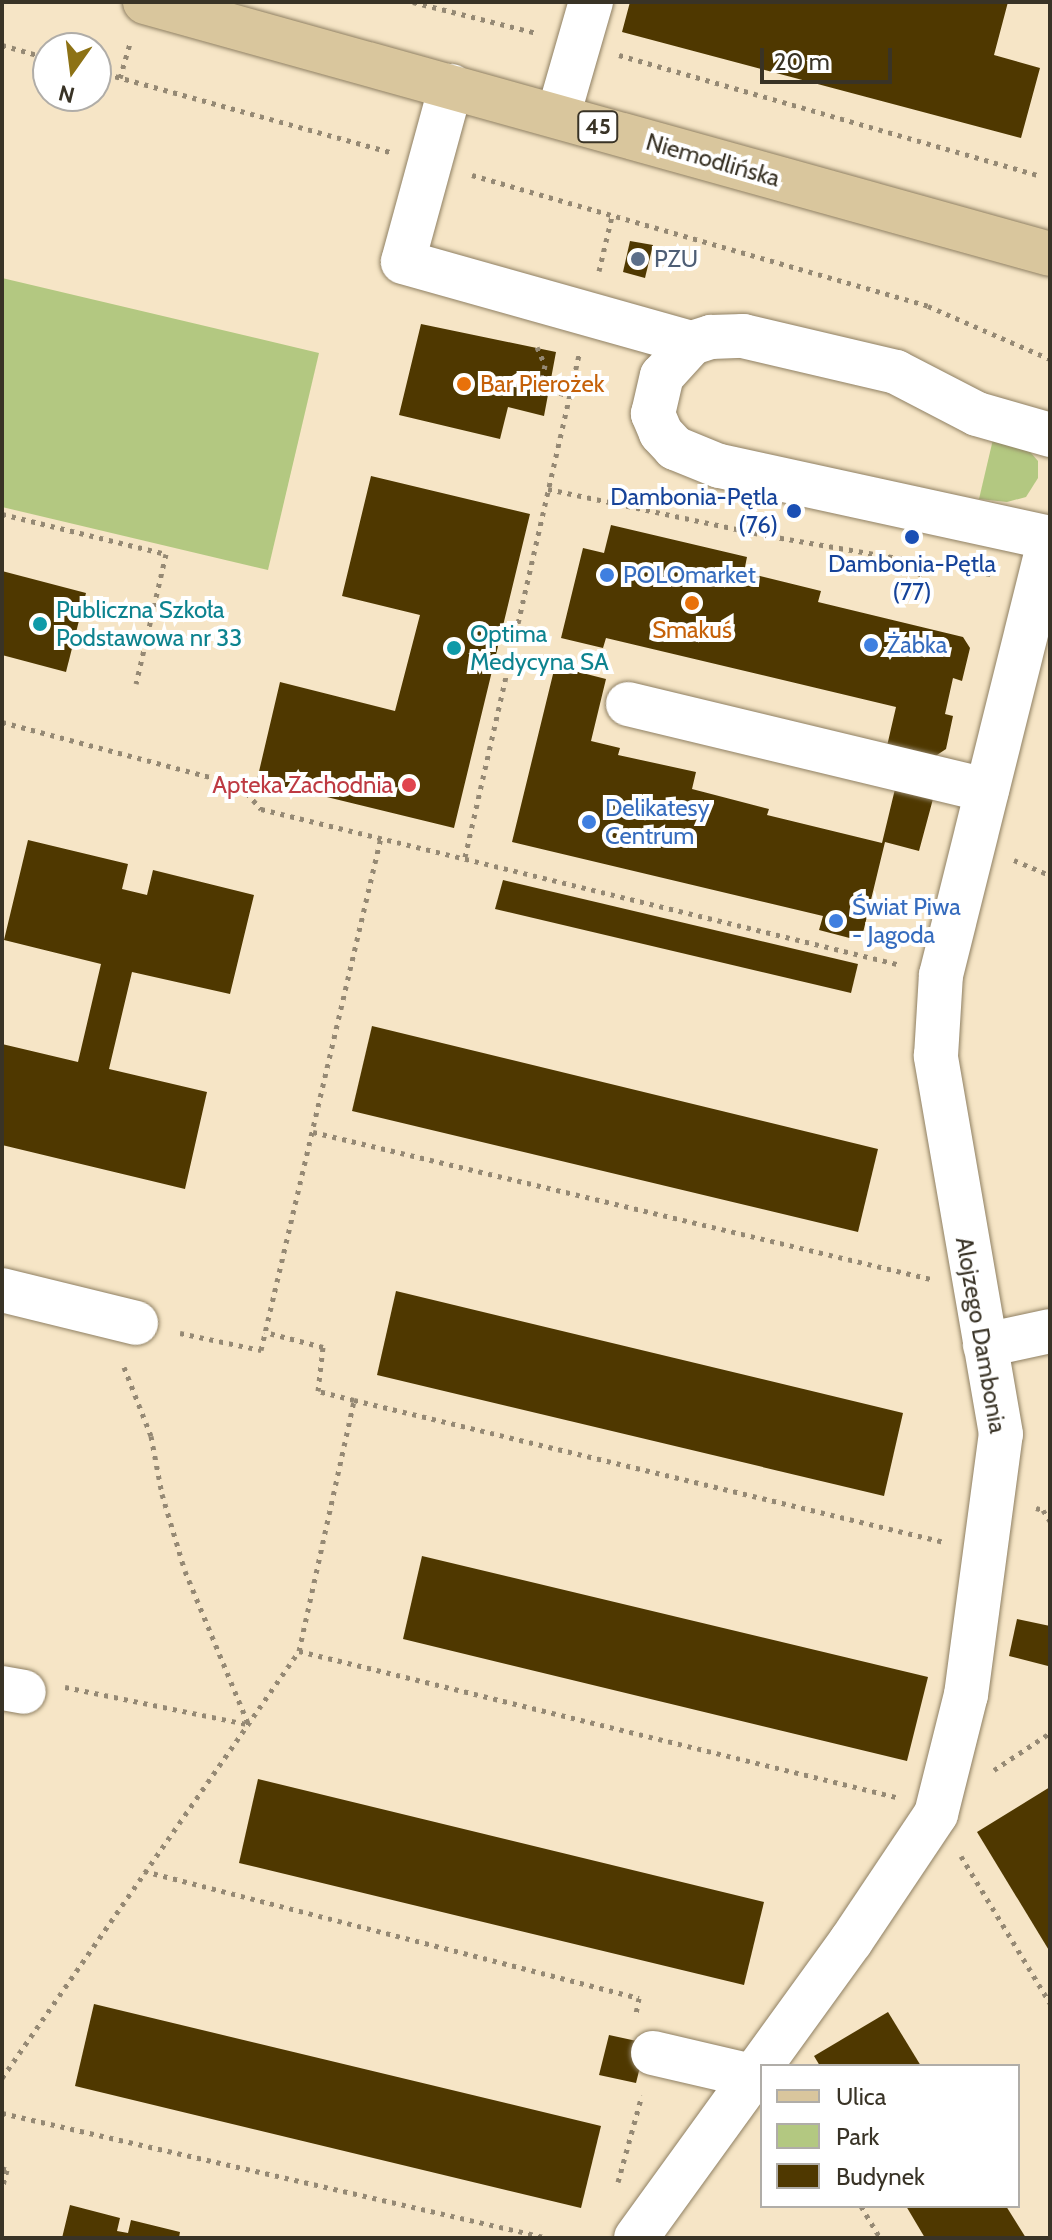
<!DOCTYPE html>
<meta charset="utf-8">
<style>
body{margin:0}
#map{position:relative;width:1052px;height:2240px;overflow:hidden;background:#f6e5c6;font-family:Cabin,sans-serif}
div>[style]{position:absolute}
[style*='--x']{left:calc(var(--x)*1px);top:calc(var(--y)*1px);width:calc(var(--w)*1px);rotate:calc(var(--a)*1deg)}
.green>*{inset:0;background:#b3c881}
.building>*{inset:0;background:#4f3800}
.path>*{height:5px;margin-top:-2.5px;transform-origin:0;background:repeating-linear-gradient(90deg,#958974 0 4px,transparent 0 10px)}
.roads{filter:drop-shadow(0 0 2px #8f8063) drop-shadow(0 0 2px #8f8063)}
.minor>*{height:44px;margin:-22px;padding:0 22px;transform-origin:22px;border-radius:22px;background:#fff}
.major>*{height:44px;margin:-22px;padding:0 22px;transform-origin:22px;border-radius:22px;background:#d9c69d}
.dots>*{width:22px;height:22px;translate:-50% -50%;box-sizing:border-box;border:4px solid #fff;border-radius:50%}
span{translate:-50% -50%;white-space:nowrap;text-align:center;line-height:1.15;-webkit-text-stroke:8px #fff;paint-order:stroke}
.shield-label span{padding:2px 6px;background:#fff;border:2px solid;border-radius:6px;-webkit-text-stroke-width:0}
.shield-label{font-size:22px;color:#393326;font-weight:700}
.street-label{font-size:24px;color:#393326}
.service-label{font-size:24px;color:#4e5e75}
.left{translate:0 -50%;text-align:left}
.food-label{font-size:24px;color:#c56008}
.transit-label{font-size:24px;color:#164399}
.right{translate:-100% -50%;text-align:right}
.shop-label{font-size:24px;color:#366cbe}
.culture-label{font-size:24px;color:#0d838f}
.health-label{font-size:24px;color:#be3a42}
.frame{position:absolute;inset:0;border:4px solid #393326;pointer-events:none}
.legend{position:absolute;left:760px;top:2064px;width:260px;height:144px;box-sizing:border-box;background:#fff;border:2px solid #b0ada8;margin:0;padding:10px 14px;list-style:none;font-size:24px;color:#393326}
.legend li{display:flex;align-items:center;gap:16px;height:40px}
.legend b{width:40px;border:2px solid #b0ada8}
.north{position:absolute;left:32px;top:32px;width:80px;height:80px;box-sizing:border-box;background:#fff;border:2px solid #b0ada8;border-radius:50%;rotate:194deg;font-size:22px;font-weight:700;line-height:32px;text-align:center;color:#393326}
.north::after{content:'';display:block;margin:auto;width:28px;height:36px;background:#8d7215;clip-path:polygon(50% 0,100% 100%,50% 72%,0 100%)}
.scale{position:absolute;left:760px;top:48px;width:132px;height:36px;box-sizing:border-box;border:4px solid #393326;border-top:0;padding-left:10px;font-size:24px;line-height:28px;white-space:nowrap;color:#393326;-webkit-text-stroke:6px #fff;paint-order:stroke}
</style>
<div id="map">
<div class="green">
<i style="clip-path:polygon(2px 278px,319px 353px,268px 570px,2px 507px)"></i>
<i style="clip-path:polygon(994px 435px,1025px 446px,1038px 461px,1038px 478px,1026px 497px,1007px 502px,979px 499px)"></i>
</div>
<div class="building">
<i style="clip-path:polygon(630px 2px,1008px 2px,994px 55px,1040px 68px,1021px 138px,622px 32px)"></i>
<i style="clip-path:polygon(630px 241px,653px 245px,645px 278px,623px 272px)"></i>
<i style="clip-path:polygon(421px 324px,556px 352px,544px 416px,508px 407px,500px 439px,399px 415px)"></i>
<i style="clip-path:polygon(371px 476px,530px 514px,454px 828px,257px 780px,280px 682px,395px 711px,420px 615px,342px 596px)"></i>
<i style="clip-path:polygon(611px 525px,747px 557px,744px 572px,821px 591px,818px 602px,963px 637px,970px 648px,962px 681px,953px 678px,945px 714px,953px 716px,946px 749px,934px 757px,887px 746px,896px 707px,606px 638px,603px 648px,561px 638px,583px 548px,604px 553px)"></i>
<i style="clip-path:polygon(886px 557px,924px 566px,921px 577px,883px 567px)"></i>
<i style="clip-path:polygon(2px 571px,86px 593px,66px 672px,2px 655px)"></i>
<i style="clip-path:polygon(555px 666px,606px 679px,591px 741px,620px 748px,618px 755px,696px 772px,692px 789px,769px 809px,767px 815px,882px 843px,895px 789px,933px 799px,919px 851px,885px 842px,861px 941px,819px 930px,823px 916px,512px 842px)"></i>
<i style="clip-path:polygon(28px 840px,128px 864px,122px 889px,147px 895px,153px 870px,254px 895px,230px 994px,132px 972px,109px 1069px,207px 1092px,185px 1189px,2px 1145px,2px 1044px,78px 1062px,101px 964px,4px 940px)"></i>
<i style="clip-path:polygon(503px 880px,858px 964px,851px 993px,495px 909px)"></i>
<i style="clip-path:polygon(372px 1026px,878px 1149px,858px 1232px,352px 1111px)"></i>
<i style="clip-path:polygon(396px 1291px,903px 1413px,884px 1496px,377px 1375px)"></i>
<i style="clip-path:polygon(422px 1556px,928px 1677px,907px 1761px,403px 1639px)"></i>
<i style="clip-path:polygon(1017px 1619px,1050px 1626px,1048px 1666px,1009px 1656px)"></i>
<i style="clip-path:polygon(258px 1779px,764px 1902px,744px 1985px,239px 1863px)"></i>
<i style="clip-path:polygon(1050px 1787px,1050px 1952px,977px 1832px)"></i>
<i style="clip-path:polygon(94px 2004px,601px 2126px,581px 2208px,75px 2086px)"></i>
<i style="clip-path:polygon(888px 2012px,921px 2066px,820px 2066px,814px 2056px)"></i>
<i style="clip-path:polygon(609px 2035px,646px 2043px,636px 2083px,599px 2075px)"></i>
<i style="clip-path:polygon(70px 2205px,120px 2218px,117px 2231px,128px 2233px,131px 2220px,180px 2232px,179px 2238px,62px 2238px)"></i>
<i style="clip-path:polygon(906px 2206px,1006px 2206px,1026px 2238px,925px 2238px)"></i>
</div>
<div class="path">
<i style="--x:413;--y:2;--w:127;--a:14.1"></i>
<i style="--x:2;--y:45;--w:48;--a:15.8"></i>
<i style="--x:619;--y:55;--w:435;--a:16"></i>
<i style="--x:96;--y:71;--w:305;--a:15.4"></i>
<i style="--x:120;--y:78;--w:35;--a:-74"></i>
<i style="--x:472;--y:175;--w:474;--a:16"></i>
<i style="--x:928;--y:306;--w:133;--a:23.5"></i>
<i style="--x:599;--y:271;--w:57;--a:-76.7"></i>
<i style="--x:537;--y:347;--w:20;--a:66"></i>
<i style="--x:545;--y:365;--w:21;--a:101"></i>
<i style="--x:541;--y:386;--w:30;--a:20"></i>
<i style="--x:548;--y:489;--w:227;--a:12"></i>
<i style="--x:770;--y:536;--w:228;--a:9.8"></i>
<i style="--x:2;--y:514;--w:169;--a:13.7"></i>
<i style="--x:166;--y:554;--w:133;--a:103"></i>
<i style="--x:2;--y:722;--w:246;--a:14.8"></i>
<i style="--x:240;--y:785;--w:32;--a:49"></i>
<i style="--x:261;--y:809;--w:655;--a:13.7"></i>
<i style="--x:465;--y:857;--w:515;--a:-77.21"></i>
<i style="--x:1014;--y:860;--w:39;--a:23"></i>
<i style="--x:313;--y:1132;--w:635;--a:13.38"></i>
<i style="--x:180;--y:1333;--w:83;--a:11.9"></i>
<i style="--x:261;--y:1350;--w:527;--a:-76.83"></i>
<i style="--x:124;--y:1367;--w:74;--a:68.6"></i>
<i style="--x:151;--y:1436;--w:59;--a:79.3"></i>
<i style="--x:162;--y:1494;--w:80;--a:73.4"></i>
<i style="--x:185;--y:1571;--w:165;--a:67.5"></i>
<i style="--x:354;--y:1400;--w:607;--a:13.53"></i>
<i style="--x:1036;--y:1508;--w:7;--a:16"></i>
<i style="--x:1043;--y:1510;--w:13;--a:58"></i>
<i style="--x:299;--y:1651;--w:615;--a:13.74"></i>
<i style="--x:65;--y:1687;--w:186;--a:11.5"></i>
<i style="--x:994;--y:1770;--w:67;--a:-33.5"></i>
<i style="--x:961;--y:1856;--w:172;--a:58.8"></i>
<i style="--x:144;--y:1871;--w:511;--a:14.39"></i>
<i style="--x:639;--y:1998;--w:15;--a:101"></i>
<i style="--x:2;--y:2078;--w:520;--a:-55.18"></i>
<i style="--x:299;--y:1651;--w:257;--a:-77.6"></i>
<i style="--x:354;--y:1400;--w:37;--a:-166"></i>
<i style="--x:318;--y:1391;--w:44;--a:-83.5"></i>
<i style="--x:323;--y:1347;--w:60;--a:-165.5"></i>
<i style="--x:2;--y:2113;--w:560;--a:12.89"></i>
<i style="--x:2;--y:2168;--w:5;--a:22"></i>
<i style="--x:7;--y:2170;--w:20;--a:105"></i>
<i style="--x:618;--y:2182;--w:90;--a:-74.6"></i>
<i style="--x:861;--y:2206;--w:37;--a:59"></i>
</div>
<div class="roads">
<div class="minor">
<i style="--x:451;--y:86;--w:182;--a:105.3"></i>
<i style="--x:403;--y:262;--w:300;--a:15.7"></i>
<i style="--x:558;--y:116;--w:119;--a:-73.9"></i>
<i style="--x:1050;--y:538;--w:339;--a:-167.7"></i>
<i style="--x:719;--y:466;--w:48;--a:-157.8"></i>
<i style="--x:675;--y:448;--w:21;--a:-133"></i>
<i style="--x:661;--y:433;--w:21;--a:-113"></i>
<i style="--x:653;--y:414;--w:39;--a:-77"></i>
<i style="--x:662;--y:376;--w:45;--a:-47.7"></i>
<i style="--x:692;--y:343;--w:20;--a:-18"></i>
<i style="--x:711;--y:337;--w:32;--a:-2"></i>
<i style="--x:743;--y:336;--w:157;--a:13.2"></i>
<i style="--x:896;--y:372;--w:91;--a:27.4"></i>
<i style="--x:977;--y:414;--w:76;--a:16"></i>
<i style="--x:628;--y:704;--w:369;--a:13.5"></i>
<i style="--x:2;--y:1290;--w:138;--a:13.8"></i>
<i style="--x:985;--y:1345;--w:66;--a:-12.2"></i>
<i style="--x:2;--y:1688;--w:22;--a:10"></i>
<i style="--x:653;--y:2053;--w:102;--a:13.1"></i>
<i style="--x:636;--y:2238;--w:367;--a:-54.1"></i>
<i style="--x:851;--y:1941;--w:153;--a:-56.2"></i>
<i style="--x:936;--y:1814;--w:123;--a:-75.9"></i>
<i style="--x:966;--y:1695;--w:263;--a:-82.4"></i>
<i style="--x:1001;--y:1434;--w:384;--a:-99.8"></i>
<i style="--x:936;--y:1056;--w:81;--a:-86.5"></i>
<i style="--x:941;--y:975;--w:451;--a:-76"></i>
</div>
<div class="major">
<i style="--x:145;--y:2;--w:939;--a:15.56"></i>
</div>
</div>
<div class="dots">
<i style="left:638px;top:259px;background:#5c6f8a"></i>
<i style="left:464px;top:384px;background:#e8710a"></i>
<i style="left:794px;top:511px;background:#1a4fb4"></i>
<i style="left:912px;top:537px;background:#1a4fb4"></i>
<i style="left:607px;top:575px;background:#3f7fe0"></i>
<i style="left:692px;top:603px;background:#e8710a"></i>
<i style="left:40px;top:624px;background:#0f9aa8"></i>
<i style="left:871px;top:645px;background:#3f7fe0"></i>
<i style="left:454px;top:648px;background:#0f9aa8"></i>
<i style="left:409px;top:785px;background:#e0444e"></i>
<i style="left:589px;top:822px;background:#3f7fe0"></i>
<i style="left:836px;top:921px;background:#3f7fe0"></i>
</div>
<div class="shield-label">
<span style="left:598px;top:127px">45</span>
</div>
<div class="street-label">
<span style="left:713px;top:160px;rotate:16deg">Niemodlińska</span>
<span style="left:981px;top:1335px;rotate:80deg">Alojzego Dambonia</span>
</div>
<div class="service-label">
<span class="left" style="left:654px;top:259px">PZU</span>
</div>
<div class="food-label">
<span class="left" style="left:480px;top:384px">Bar Pierożek</span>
<span style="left:692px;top:630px">Smakuś</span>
</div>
<div class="transit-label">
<span class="right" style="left:778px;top:511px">Dambonia-Pętla<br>(76)</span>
<span style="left:912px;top:578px">Dambonia-Pętla<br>(77)</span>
</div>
<div class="shop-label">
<span class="left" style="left:623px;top:575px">POLOmarket</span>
<span class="left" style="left:887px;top:645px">Żabka</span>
<span class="left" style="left:605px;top:822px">Delikatesy<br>Centrum</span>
<span class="left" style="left:852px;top:921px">Świat Piwa<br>- Jagoda</span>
</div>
<div class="culture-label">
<span class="left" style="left:56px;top:624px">Publiczna Szkoła<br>Podstawowa nr 33</span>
<span class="left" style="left:470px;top:648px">Optima<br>Medycyna SA</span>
</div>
<div class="health-label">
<span class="right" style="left:393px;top:785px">Apteka Zachodnia</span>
</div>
<div class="frame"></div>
<ul class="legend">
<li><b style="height:10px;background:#d9c69d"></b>Ulica</li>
<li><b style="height:22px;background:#b3c881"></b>Park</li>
<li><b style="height:22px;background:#4f3800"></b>Budynek</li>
</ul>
<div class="north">N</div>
<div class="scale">20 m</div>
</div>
